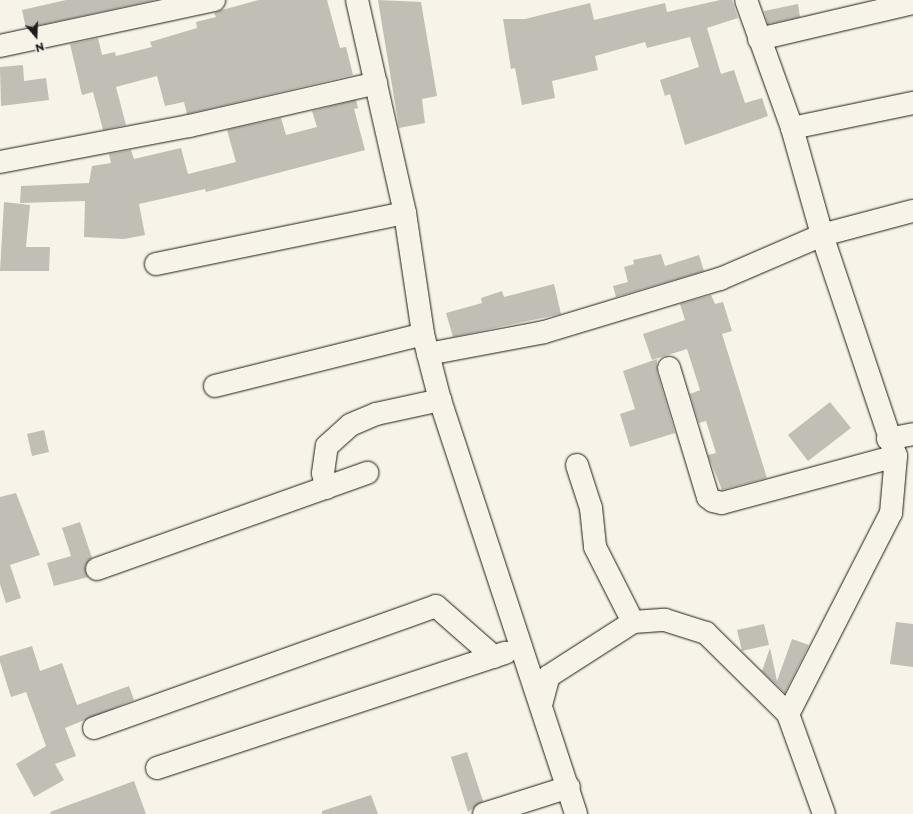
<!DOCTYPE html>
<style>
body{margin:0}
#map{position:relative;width:913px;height:814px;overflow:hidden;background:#f7f3e8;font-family:"Playpen Sans",sans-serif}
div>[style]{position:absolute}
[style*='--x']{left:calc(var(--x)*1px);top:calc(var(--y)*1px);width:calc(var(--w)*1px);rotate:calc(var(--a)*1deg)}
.building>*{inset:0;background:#c0beb5}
.roads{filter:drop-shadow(0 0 1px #1c1c1c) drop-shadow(0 0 1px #1c1c1c)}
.minor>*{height:22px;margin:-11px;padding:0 11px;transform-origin:11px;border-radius:11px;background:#f7f3e8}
span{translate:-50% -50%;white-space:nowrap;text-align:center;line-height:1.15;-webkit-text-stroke:3px #f7f3e8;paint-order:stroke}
.north{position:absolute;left:16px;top:16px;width:40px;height:40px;-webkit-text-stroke:3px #f7f3e8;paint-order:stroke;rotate:161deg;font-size:11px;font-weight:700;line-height:16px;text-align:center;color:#1c1c1c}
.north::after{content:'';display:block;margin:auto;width:14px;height:18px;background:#1c1c1c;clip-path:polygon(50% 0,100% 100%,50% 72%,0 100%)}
</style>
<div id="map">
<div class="building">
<i style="clip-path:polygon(66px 0,155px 0,26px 28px,22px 10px)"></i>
<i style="clip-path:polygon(259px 0,327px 0,340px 48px,346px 47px,353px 75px,187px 114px,184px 102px,165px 106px,157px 76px,116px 87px,126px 125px,103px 130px,93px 92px,82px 95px,70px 44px,98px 38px,102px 55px,115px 52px,116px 56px,152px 47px,150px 42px,197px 28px,196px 22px,216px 17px,214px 13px,222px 10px)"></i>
<i style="clip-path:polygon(378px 0,421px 2px,437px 96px,422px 99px,425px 123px,399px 128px)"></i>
<i style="clip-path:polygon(720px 0,732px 0,738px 18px,707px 28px,721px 74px,734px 70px,745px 103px,762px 98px,768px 116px,685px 145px,670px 94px,665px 96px,660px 80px,699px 67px,690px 37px,647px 48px,645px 42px,595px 56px,598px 70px,552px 81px,555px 98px,522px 105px,515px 68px,511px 69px,503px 19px,525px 19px,590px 3px,594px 20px,665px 3px,667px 12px)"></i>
<i style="clip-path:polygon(798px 4px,800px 17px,768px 24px,764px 11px)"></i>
<i style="clip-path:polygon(23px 65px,24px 81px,46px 78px,49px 100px,1px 106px,0 67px)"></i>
<i style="clip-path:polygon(356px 100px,358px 108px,354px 109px,365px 150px,206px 192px,205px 189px,139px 204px,145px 235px,124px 239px,84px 237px,85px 201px,20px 203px,21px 186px,89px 183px,92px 166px,111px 163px,109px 154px,131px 150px,134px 159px,181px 148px,188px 174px,236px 162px,227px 130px,281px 118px,286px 135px,317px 127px,312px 111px)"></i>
<i style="clip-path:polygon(4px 202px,30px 205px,26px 247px,50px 247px,49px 271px,0 271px)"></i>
<i style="clip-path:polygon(661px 254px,665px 266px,699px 255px,704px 271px,616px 297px,613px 286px,628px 282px,624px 267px,634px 264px,633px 260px)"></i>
<i style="clip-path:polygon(554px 284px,561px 314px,453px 337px,446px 313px,482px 303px,481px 298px,502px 291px,504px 297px)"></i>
<i style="clip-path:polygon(711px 295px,715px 304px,723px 302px,732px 331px,722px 334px,767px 478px,722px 490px,708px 455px,716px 453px,706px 421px,699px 423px,690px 394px,700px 390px,687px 349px,652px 360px,643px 334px,685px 320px,680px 304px)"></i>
<i style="clip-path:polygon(657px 359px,657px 372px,675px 433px,630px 447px,620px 414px,635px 409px,623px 371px)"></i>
<i style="clip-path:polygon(830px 402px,851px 428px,808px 461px,788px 435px)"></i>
<i style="clip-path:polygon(44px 430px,49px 452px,32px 456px,27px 434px)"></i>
<i style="clip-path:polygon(16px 493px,40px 555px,10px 565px,21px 598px,6px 603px,0 584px,0 497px)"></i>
<i style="clip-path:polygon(80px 522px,92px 558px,85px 566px,88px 577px,54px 586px,47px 563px,71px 556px,62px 528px)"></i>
<i style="clip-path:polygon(896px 622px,913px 624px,913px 667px,890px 664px)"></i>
<i style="clip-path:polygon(764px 624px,769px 645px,742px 651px,737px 630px)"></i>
<i style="clip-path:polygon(792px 639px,809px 645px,785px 693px,762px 671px,770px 648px,777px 681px)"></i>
<i style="clip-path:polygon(32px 646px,40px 671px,62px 663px,77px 705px,129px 686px,134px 700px,65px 728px,76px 756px,55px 764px,64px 780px,34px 797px,16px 764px,46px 746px,26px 692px,11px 697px,0 662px,0 656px)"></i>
<i style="clip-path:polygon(467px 752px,483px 801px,468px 812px,451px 757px)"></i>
<i style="clip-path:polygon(134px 781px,146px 814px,51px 814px,50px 812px)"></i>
<i style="clip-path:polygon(371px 795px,378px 814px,322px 814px,322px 811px)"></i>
</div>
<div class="roads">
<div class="minor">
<i style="--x:357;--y:0;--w:218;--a:77.3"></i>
<i style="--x:405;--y:213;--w:122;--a:81.5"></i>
<i style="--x:423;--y:334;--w:68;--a:75.6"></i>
<i style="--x:440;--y:400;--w:436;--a:71.8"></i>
<i style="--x:746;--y:0;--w:136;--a:70.2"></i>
<i style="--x:792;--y:128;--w:111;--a:74.3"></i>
<i style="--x:822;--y:235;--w:233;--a:71.5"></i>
<i style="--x:896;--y:456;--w:57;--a:95"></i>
<i style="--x:891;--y:513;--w:226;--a:117.1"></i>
<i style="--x:759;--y:39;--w:158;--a:-13.2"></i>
<i style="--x:0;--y:46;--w:219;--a:-12.1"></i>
<i style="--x:792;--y:128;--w:124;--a:-11.7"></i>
<i style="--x:0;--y:162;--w:192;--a:-10.8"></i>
<i style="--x:189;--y:126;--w:192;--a:-12.9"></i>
<i style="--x:156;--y:264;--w:254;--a:-11.6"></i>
<i style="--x:428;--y:354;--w:118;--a:-10.7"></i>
<i style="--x:544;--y:332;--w:184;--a:-16.8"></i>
<i style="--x:720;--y:279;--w:111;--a:-23.3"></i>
<i style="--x:822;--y:235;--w:94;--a:-14.8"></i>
<i style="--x:669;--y:368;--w:135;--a:73.2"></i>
<i style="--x:708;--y:497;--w:6;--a:39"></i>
<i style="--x:713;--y:501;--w:9;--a:13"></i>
<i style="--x:722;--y:503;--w:180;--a:-15.1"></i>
<i style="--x:215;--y:386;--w:214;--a:-14"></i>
<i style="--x:888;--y:439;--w:25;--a:-11"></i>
<i style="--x:577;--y:465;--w:45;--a:72"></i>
<i style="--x:591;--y:508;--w:39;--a:84"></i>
<i style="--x:595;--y:547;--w:84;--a:63.1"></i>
<i style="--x:326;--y:488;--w:15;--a:-101"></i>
<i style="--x:323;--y:473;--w:27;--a:-82"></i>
<i style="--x:327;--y:446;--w:31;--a:-42"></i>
<i style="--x:350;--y:425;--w:28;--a:-23"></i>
<i style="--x:376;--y:414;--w:66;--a:-12.3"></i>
<i style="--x:97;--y:569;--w:287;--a:-19.6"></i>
<i style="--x:541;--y:705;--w:30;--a:-75"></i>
<i style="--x:549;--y:676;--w:100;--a:-32.7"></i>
<i style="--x:633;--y:622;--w:32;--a:-4"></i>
<i style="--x:665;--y:620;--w:43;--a:17.6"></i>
<i style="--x:706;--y:633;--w:115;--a:44.6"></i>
<i style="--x:788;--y:714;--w:106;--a:70.2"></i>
<i style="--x:94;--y:728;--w:363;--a:-19.6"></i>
<i style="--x:436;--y:606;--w:77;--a:41.3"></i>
<i style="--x:157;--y:768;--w:367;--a:-18.3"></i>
<i style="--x:484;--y:814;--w:89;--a:-17.6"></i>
</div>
</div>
<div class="north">N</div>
</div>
